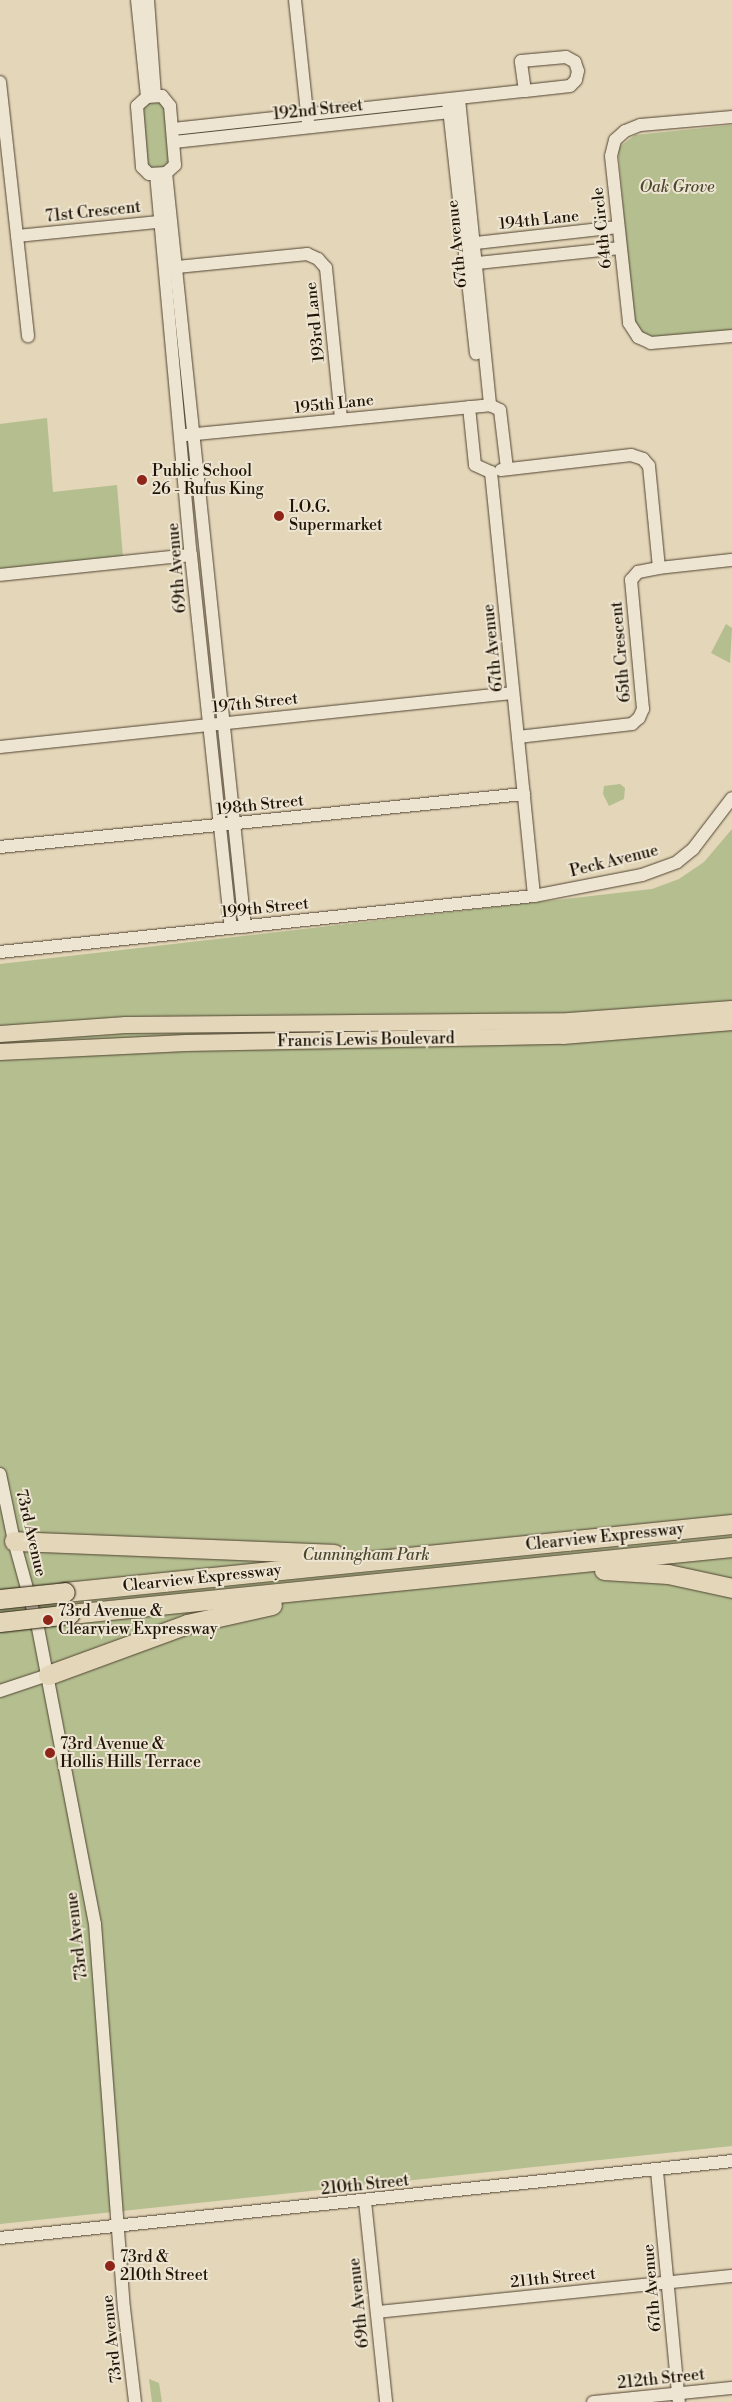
<!DOCTYPE html>
<style>
body{margin:0}
#map{position:relative;width:732px;height:2402px;overflow:hidden;background:#e4d6b8;font-family:"Libre Bodoni",serif}
div>[style]{position:absolute}
[style*='--x']{left:calc(var(--x)*1px);top:calc(var(--y)*1px);width:calc(var(--w)*1px);rotate:calc(var(--a)*1deg)}
.green>*{inset:0;background:#b4be8f}
.roads{filter:drop-shadow(0 0 1px #504432) drop-shadow(0 0 1px #504432)}
.minor>*{height:12px;margin:-6px;padding:0 6px;transform-origin:6px;border-radius:6px;background:#ede4d1}
.major>*{height:16px;margin:-8px;padding:0 8px;transform-origin:8px;border-radius:8px;background:#e4d6b8}
.highway>*{height:19px;margin:-9.5px;padding:0 9.5px;transform-origin:9.5px;border-radius:9.5px;background:#e4d6b8}
.bridges{filter:drop-shadow(0 0 1px #1f1406) drop-shadow(0 0 1px #1f1406)}
.highway-bridge>*{height:19px;margin:-9.5px;padding:0 9.5px;transform-origin:9.5px;border-radius:9.5px;background:#e4d6b8}
.dots>*{width:14px;height:14px;translate:-50% -50%;box-sizing:border-box;border:2px solid #ede4d1;border-radius:50%}
span{translate:-50% -50%;white-space:nowrap;text-align:center;line-height:1.15;-webkit-text-stroke:4px #ede4d1;paint-order:stroke}
.street-label{font-size:16px;color:#1f1406}
.park-label{font-size:16px;color:#4c472f;font-style:italic}
.poi-label{font-size:16px;color:#1f1406}
.left{translate:0 -50%;text-align:left}
</style>
<div id="map">
<div class="green">
<i style="clip-path:polygon(159px 101px,166px 106px,172px 160px,166px 169px,155px 170px,148px 167px,142px 110px,147px 102px)"></i>
<i style="clip-path:polygon(732px 125px,732px 330px,659px 339px,641px 332px,633px 319px,618px 148px,635px 135px)"></i>
<i style="clip-path:polygon(47px 418px,53px 492px,117px 485px,123px 557px,0 570px,0 424px)"></i>
<i style="clip-path:polygon(726px 624px,732px 628px,730px 663px,711px 653px)"></i>
<i style="clip-path:polygon(620px 784px,625px 788px,624px 799px,609px 806px,603px 794px,604px 786px)"></i>
<i style="clip-path:polygon(732px 829px,732px 2146px,0 2224px,0 964px,652px 889px,679px 879px,704px 862px)"></i>
<i style="clip-path:polygon(149px 2379px,159px 2383px,162px 2402px,152px 2402px)"></i>
</div>
<div class="roads">
<div class="minor">
<i style="--x:137;--y:0;--w:98;--a:84.1"></i>
<i style="--x:148;--y:0;--w:95;--a:85.8"></i>
<i style="--x:295;--y:0;--w:123;--a:83.9"></i>
<i style="--x:566;--y:57;--w:10;--a:29"></i>
<i style="--x:575;--y:62;--w:9;--a:72"></i>
<i style="--x:578;--y:71;--w:9;--a:103"></i>
<i style="--x:576;--y:80;--w:8;--a:135"></i>
<i style="--x:570;--y:86;--w:45;--a:173.7"></i>
<i style="--x:525;--y:91;--w:30;--a:-98"></i>
<i style="--x:521;--y:61;--w:45;--a:-5.1"></i>
<i style="--x:0;--y:82;--w:256;--a:83.7"></i>
<i style="--x:162;--y:96;--w:13;--a:51"></i>
<i style="--x:170;--y:106;--w:59;--a:85.2"></i>
<i style="--x:175;--y:165;--w:12;--a:138"></i>
<i style="--x:166;--y:173;--w:17;--a:177"></i>
<i style="--x:149;--y:174;--w:10;--a:-135"></i>
<i style="--x:142;--y:167;--w:61;--a:-94.7"></i>
<i style="--x:137;--y:106;--w:13;--a:-42"></i>
<i style="--x:147;--y:97;--w:15;--a:-4"></i>
<i style="--x:459;--y:99;--w:308;--a:84.2"></i>
<i style="--x:448;--y:100;--w:255;--a:83.7"></i>
<i style="--x:732;--y:117;--w:92;--a:175"></i>
<i style="--x:640;--y:125;--w:16;--a:158"></i>
<i style="--x:625;--y:131;--w:13;--a:138"></i>
<i style="--x:615;--y:140;--w:16;--a:104"></i>
<i style="--x:611;--y:156;--w:168;--a:83.8"></i>
<i style="--x:629;--y:323;--w:17;--a:57"></i>
<i style="--x:638;--y:337;--w:14;--a:25"></i>
<i style="--x:651;--y:343;--w:81;--a:-4.9"></i>
<i style="--x:173;--y:129;--w:354;--a:-6.2"></i>
<i style="--x:174;--y:142;--w:278;--a:-6.2"></i>
<i style="--x:450;--y:112;--w:9;--a:-54"></i>
<i style="--x:166;--y:173;--w:758;--a:84.02"></i>
<i style="--x:156;--y:174;--w:383;--a:84.8"></i>
<i style="--x:191;--y:555;--w:375;--a:83.9"></i>
<i style="--x:17;--y:236;--w:150;--a:-5.7"></i>
<i style="--x:467;--y:244;--w:152;--a:-6.4"></i>
<i style="--x:468;--y:264;--w:153;--a:-6"></i>
<i style="--x:167;--y:268;--w:141;--a:-5.7"></i>
<i style="--x:307;--y:254;--w:12;--a:24"></i>
<i style="--x:318;--y:259;--w:12;--a:48"></i>
<i style="--x:326;--y:268;--w:152;--a:84.3"></i>
<i style="--x:469;--y:407;--w:58;--a:84.1"></i>
<i style="--x:475;--y:465;--w:17;--a:24"></i>
<i style="--x:186;--y:435;--w:305;--a:-5.6"></i>
<i style="--x:490;--y:405;--w:11;--a:27"></i>
<i style="--x:500;--y:410;--w:59;--a:83.2"></i>
<i style="--x:501;--y:470;--w:131;--a:-6.6"></i>
<i style="--x:631;--y:455;--w:13;--a:18"></i>
<i style="--x:643;--y:459;--w:9;--a:49"></i>
<i style="--x:649;--y:466;--w:102;--a:84.4"></i>
<i style="--x:491;--y:472;--w:426;--a:84.2"></i>
<i style="--x:0;--y:575;--w:192;--a:-6"></i>
<i style="--x:518;--y:737;--w:115;--a:-6.5"></i>
<i style="--x:632;--y:724;--w:9;--a:-41"></i>
<i style="--x:639;--y:718;--w:10;--a:-66"></i>
<i style="--x:643;--y:709;--w:130;--a:-95.3"></i>
<i style="--x:631;--y:580;--w:11;--a:-49"></i>
<i style="--x:638;--y:572;--w:21;--a:-11"></i>
<i style="--x:659;--y:568;--w:73;--a:-6.3"></i>
<i style="--x:0;--y:747;--w:516;--a:-6.01"></i>
<i style="--x:0;--y:847;--w:527;--a:-5.78"></i>
<i style="--x:0;--y:952;--w:537;--a:-5.99"></i>
<i style="--x:534;--y:896;--w:110;--a:-11"></i>
<i style="--x:642;--y:875;--w:37;--a:-20"></i>
<i style="--x:677;--y:862;--w:21;--a:-39"></i>
<i style="--x:693;--y:849;--w:64;--a:-52.6"></i>
<i style="--x:0;--y:1474;--w:68;--a:78.2"></i>
<i style="--x:14;--y:1541;--w:90;--a:74.6"></i>
<i style="--x:38;--y:1628;--w:301;--a:79.1"></i>
<i style="--x:95;--y:1924;--w:385;--a:85.7"></i>
<i style="--x:124;--y:2308;--w:95;--a:83.3"></i>
<i style="--x:0;--y:1691;--w:51;--a:-18.4"></i>
<i style="--x:657;--y:2171;--w:232;--a:84.6"></i>
<i style="--x:365;--y:2201;--w:202;--a:84"></i>
<i style="--x:0;--y:2238;--w:736;--a:-6"></i>
<i style="--x:377;--y:2312;--w:357;--a:-5.8"></i>
<i style="--x:593;--y:2402;--w:140;--a:-5.8"></i>
</div>
<div class="major">
<i style="--x:0;--y:1034;--w:126;--a:-4.1"></i>
<i style="--x:126;--y:1025;--w:443;--a:-0.5"></i>
<i style="--x:569;--y:1021;--w:163;--a:-4.2"></i>
<i style="--x:0;--y:1052;--w:186;--a:-2.8"></i>
<i style="--x:186;--y:1043;--w:377;--a:-1.1"></i>
<i style="--x:563;--y:1036;--w:170;--a:-4.7"></i>
</div>
<div class="highway">
<i style="--x:14;--y:1541;--w:320;--a:2.3"></i>
<i style="--x:604;--y:1570;--w:64;--a:3.6"></i>
<i style="--x:668;--y:1574;--w:66;--a:12.3"></i>
<i style="--x:65;--y:1592;--w:670;--a:-5.82"></i>
<i style="--x:70;--y:1614;--w:665;--a:-5.78"></i>
<i style="--x:48;--y:1675;--w:148;--a:-20.1"></i>
<i style="--x:187;--y:1624;--w:87;--a:-12.6"></i>
</div>
</div>
<div class="bridges">
<div class="highway-bridge">
<i style="--x:0;--y:1599;--w:65;--a:-6.1"></i>
<i style="--x:0;--y:1622;--w:70;--a:-6.5"></i>
</div>
</div>
<div class="dots">
<i style="left:142px;top:480px;background:#8f2418"></i>
<i style="left:279px;top:516px;background:#8f2418"></i>
<i style="left:48px;top:1620px;background:#8f2418"></i>
<i style="left:50px;top:1753px;background:#8f2418"></i>
<i style="left:110px;top:2266px;background:#8f2418"></i>
</div>
<div class="street-label">
<span style="left:318px;top:110px;rotate:-6deg">192nd Street</span>
<span style="left:93px;top:212px;rotate:-6deg">71st Crescent</span>
<span style="left:539px;top:220px;rotate:-6deg">194th Lane</span>
<span style="left:602px;top:228px;rotate:-96deg">64th Circle</span>
<span style="left:457px;top:244px;rotate:-96deg">67th Avenue</span>
<span style="left:315px;top:322px;rotate:-96deg">193rd Lane</span>
<span style="left:334px;top:404px;rotate:-6deg">195th Lane</span>
<span style="left:177px;top:568px;rotate:-95deg">69th Avenue</span>
<span style="left:493px;top:648px;rotate:-96deg">67th Avenue</span>
<span style="left:621px;top:652px;rotate:-95deg">65th Crescent</span>
<span style="left:255px;top:703px;rotate:-6deg">197th Street</span>
<span style="left:260px;top:805px;rotate:-6deg">198th Street</span>
<span style="left:614px;top:861px;rotate:-14deg">Peck Avenue</span>
<span style="left:265px;top:908px;rotate:-6deg">199th Street</span>
<span style="left:366px;top:1040px;rotate:-1deg">Francis Lewis Boulevard</span>
<span style="left:31px;top:1533px;rotate:77deg">73rd Avenue</span>
<span style="left:605px;top:1537px;rotate:-6deg">Clearview Expressway</span>
<span style="left:202px;top:1578px;rotate:-6deg">Clearview Expressway</span>
<span style="left:77px;top:1936px;rotate:-97deg">73rd Avenue</span>
<span style="left:365px;top:2185px;rotate:-6deg">210th Street</span>
<span style="left:553px;top:2278px;rotate:-6deg">211th Street</span>
<span style="left:652px;top:2288px;rotate:-95deg">67th Avenue</span>
<span style="left:359px;top:2303px;rotate:-96deg">69th Avenue</span>
<span style="left:112px;top:2339px;rotate:-96deg">73rd Avenue</span>
<span style="left:661px;top:2379px;rotate:-6deg">212th Street</span>
</div>
<div class="park-label">
<span style="left:677px;top:187px">Oak Grove</span>
<span style="left:366px;top:1555px">Cunningham Park</span>
</div>
<div class="poi-label">
<span class="left" style="left:152px;top:480px">Public School<br>26 - Rufus King</span>
<span class="left" style="left:289px;top:516px">I.O.G.<br>Supermarket</span>
<span class="left" style="left:58px;top:1620px">73rd Avenue &amp;<br>Clearview Expressway</span>
<span class="left" style="left:60px;top:1753px">73rd Avenue &amp;<br>Hollis Hills Terrace</span>
<span class="left" style="left:120px;top:2266px">73rd &amp;<br>210th Street</span>
</div>
</div>
